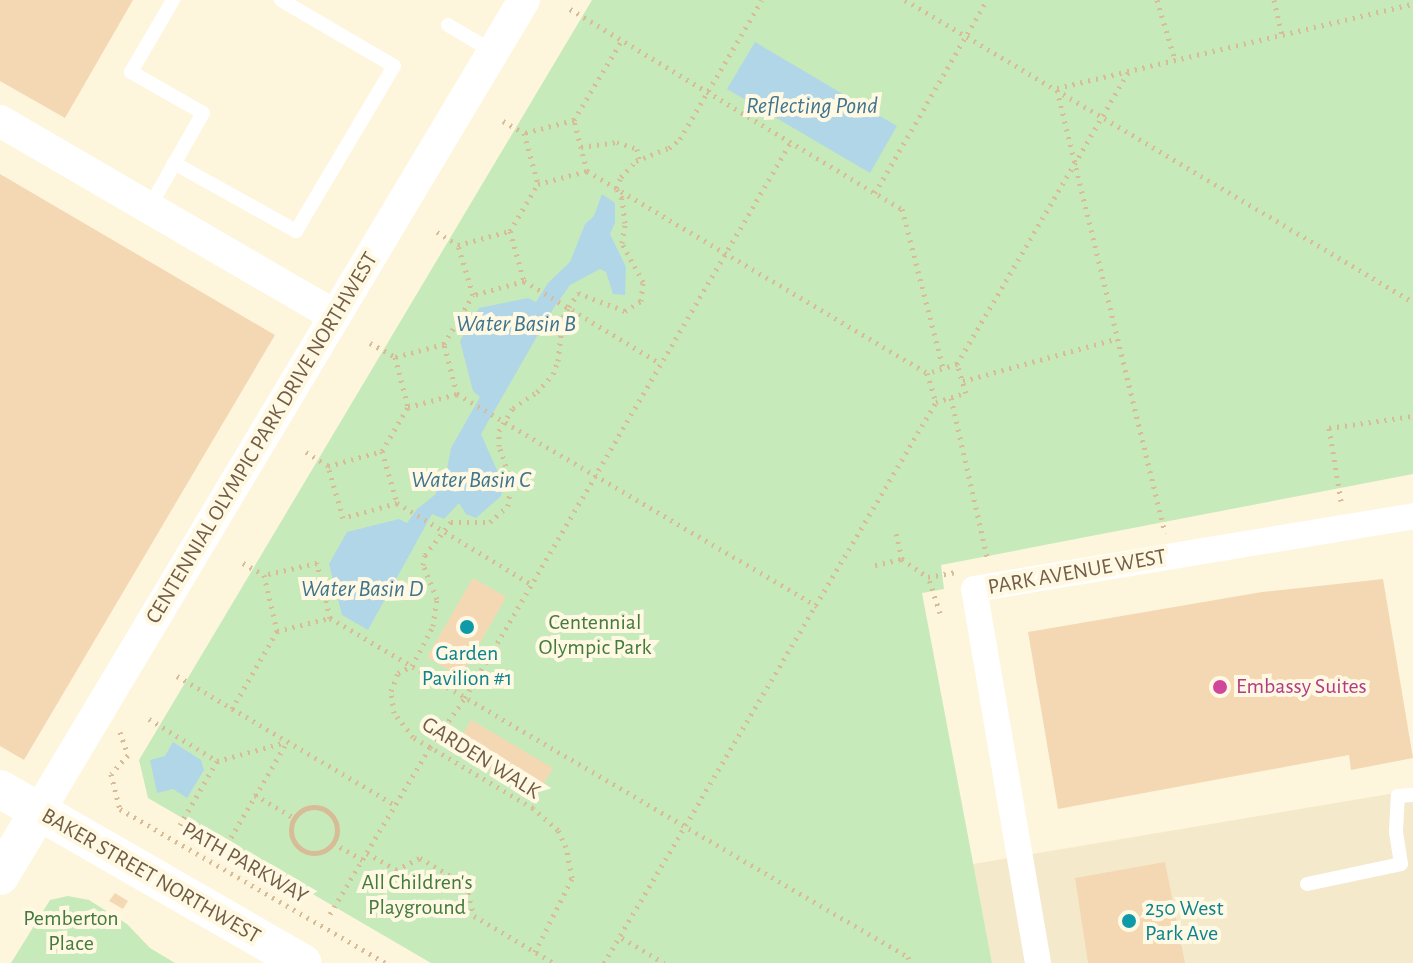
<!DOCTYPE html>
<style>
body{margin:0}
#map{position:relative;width:1413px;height:963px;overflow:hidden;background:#fdf6dd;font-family:"Alegreya Sans",sans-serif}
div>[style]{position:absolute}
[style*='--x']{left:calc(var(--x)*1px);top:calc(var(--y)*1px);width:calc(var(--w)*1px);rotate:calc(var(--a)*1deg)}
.residential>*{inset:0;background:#f5e9cb}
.green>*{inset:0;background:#c7eabb}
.water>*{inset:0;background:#b1d6e7}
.building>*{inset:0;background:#f4d8b3}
.path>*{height:5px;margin-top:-2.5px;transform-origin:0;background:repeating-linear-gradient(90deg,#d8bb97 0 2px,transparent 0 8px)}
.path>.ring{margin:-2.5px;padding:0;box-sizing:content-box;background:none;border:5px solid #d8bb97;border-radius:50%}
.service>*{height:14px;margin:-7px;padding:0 7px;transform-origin:7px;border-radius:7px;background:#fff}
.minor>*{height:26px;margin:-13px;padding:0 13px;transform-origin:13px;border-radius:13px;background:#fff}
.tertiary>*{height:32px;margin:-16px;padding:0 16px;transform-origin:16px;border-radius:16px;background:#fff}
.secondary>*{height:38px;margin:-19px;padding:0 19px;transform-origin:19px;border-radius:19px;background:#fff}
.dots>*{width:22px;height:22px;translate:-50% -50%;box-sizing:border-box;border:4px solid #fff9e4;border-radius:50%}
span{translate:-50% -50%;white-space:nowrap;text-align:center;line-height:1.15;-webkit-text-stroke:8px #fff9e4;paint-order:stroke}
.street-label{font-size:22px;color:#735d45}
.park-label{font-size:22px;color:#447a3c}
.culture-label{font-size:22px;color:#0d838f}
.left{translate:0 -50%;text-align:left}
.hotel-label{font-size:22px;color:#b23c85}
.water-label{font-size:24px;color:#40758f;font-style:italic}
</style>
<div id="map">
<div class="residential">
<i style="clip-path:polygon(1413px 790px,1413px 963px,992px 963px,973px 864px)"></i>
</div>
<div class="green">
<i style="clip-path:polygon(592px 0,1413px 0,1413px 474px,941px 565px,944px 589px,922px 593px,992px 963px,431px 963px,148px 798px,139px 760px)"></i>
<i style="clip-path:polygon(68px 896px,89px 900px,127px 924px,150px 948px,175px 963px,11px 963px,50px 900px)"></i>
</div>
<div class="water">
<i style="clip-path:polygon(755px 42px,897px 126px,870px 173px,727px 89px)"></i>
<i style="clip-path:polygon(602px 194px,615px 203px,615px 223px,610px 234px,626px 267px,625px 295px,613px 294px,606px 272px,600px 269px,570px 285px,551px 312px,481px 434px,503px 484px,501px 496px,476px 518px,466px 514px,459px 503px,444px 519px,432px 514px,368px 630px,342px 615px,329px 564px,347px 532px,399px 519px,407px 523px,417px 509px,436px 494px,439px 481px,446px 474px,451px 448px,480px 397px,473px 391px,460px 341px,479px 308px,528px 298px,536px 302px,548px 283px,570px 262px,585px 224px,594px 216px)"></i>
<i style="clip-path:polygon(173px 742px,201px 760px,204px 770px,187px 798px,173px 789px,157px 793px,150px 760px,165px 756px)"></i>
</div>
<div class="building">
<i style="clip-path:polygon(0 0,133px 0,65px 118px,0 81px)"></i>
<i style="clip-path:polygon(0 174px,275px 335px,24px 760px,0 746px)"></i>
<i style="clip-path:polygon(473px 578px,506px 597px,461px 677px,427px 657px)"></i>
<i style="clip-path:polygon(1383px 579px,1413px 758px,1351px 770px,1349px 755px,1058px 809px,1028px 632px,1262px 592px)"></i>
<i style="clip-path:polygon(471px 720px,553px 768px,536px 797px,454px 750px)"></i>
<i style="clip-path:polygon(1165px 862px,1185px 963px,1088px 963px,1075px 878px)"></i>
<i style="clip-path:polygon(115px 893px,128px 901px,123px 909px,109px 901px)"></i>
</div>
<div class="path">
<i style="--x:905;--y:0;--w:591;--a:30.73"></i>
<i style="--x:1157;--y:0;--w:63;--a:73.3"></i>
<i style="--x:1274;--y:0;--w:36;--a:77"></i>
<i style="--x:570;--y:9;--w:388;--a:31.1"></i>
<i style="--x:902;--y:209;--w:164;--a:75.5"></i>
<i style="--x:1057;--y:88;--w:366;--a:-13.3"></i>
<i style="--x:1057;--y:90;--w:456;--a:76.3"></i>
<i style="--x:574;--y:120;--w:93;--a:-59"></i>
<i style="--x:503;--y:121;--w:24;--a:30"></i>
<i style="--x:581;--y:147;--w:36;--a:-8"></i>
<i style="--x:617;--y:142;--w:21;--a:19"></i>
<i style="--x:637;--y:149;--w:10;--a:79"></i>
<i style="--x:587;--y:171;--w:53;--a:-104.3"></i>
<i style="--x:574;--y:120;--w:52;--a:165.4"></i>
<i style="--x:524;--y:133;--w:53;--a:74.6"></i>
<i style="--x:538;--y:184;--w:51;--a:-14.9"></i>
<i style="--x:587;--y:171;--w:395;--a:30.7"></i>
<i style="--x:875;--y:193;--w:223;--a:-59.9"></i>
<i style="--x:510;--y:231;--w:55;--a:-59.2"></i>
<i style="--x:437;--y:232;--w:25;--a:32"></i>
<i style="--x:524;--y:281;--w:53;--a:164.6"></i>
<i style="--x:473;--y:295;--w:52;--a:-106.7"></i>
<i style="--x:458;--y:245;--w:54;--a:-15.1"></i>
<i style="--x:510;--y:231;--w:52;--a:74.4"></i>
<i style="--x:524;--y:281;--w:160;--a:31.2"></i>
<i style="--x:370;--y:343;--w:29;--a:29"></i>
<i style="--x:444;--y:344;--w:57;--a:-59.4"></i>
<i style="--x:957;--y:364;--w:338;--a:-59.6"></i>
<i style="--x:963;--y:381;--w:159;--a:-15.4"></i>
<i style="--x:457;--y:394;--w:52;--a:-104.6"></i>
<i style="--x:444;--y:344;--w:51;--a:165.1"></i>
<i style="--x:395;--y:357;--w:52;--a:75.4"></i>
<i style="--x:408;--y:407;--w:51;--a:-14.9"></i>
<i style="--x:457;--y:394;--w:418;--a:30.5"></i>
<i style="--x:951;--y:398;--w:167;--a:77.2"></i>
<i style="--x:382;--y:451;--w:51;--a:-59.4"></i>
<i style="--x:306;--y:452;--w:26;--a:32"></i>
<i style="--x:1341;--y:501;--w:74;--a:-99.3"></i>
<i style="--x:1329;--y:428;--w:85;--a:-8.1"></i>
<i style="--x:397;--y:503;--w:56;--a:164.5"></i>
<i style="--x:343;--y:518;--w:54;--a:-106.1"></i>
<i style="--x:328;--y:466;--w:56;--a:-15.5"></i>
<i style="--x:382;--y:451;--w:54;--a:73.9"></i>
<i style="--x:397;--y:503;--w:157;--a:31.2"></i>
<i style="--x:902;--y:559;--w:32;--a:35"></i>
<i style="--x:243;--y:563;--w:24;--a:30"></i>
<i style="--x:875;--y:565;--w:28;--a:-13"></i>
<i style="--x:902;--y:559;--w:27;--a:-103"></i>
<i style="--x:940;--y:613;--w:38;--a:-108"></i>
<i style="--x:928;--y:577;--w:27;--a:-10"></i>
<i style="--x:330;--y:618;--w:57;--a:-103.3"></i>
<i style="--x:317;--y:563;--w:54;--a:167.2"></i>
<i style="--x:264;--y:575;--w:57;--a:76.9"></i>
<i style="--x:277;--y:631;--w:55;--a:-13.8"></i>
<i style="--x:330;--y:618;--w:670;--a:30.39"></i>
<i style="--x:908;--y:957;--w:6;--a:72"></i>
<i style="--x:177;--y:676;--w:253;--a:30.6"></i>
<i style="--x:232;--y:709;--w:90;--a:-60"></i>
<i style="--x:149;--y:719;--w:80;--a:31.7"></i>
<i style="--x:217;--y:761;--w:74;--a:120"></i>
<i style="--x:120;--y:732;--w:24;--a:71"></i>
<i style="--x:128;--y:755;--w:25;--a:132"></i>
<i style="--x:111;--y:774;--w:36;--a:76"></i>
<i style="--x:120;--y:809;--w:307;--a:30.1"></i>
<i style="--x:217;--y:761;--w:72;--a:-15.4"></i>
<i style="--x:255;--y:795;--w:45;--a:30.5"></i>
<i class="ring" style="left:291px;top:807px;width:41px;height:41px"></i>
<i style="--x:333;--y:843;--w:34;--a:30"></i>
<i style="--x:223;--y:851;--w:126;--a:-59.6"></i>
<i style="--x:367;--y:853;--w:34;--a:30"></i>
<i style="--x:396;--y:870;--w:27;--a:-27"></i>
<i style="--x:420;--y:858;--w:53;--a:30.4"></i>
<i style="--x:466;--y:885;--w:32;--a:76"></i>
<i style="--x:474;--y:916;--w:93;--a:30.4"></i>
<i style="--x:330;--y:914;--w:195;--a:-59.1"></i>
<i style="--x:430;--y:747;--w:60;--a:-54.5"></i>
<i style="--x:465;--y:698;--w:645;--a:-59.62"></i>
<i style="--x:622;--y:938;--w:49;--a:30.8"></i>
<i style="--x:535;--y:952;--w:83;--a:-63.4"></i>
<i style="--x:572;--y:878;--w:32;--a:-101"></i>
<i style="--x:566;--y:847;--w:19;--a:-115"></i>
<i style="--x:558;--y:830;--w:33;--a:-139"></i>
<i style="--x:533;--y:808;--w:139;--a:-149.4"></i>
<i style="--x:413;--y:737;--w:31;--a:-128"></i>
<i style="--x:394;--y:713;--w:22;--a:-98"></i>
<i style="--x:391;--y:691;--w:19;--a:-69"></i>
<i style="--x:398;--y:673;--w:16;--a:-27"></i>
<i style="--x:412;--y:666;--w:45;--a:-62.3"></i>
<i style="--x:433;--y:626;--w:27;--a:-82"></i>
<i style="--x:437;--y:599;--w:37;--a:-112"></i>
<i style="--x:423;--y:565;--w:10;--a:-79"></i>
<i style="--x:425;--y:555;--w:42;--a:-51.8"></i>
<i style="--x:451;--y:522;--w:39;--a:0"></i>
<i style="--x:490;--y:522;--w:24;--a:-42"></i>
<i style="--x:508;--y:506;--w:25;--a:-83"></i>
<i style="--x:511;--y:481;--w:37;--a:-109"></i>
<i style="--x:499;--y:446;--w:15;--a:-90"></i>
<i style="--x:499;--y:431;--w:27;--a:-59"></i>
<i style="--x:513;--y:408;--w:29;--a:-34"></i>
<i style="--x:537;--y:392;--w:24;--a:-48"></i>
<i style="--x:553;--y:374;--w:14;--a:-69"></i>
<i style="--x:558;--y:361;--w:44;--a:-83.5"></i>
<i style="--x:563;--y:317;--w:12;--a:-59"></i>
<i style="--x:569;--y:307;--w:17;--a:-57"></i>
<i style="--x:578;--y:293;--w:50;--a:21"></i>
<i style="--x:625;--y:311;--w:19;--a:-32"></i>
<i style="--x:641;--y:301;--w:19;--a:-84"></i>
<i style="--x:643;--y:282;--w:44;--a:-118.3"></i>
<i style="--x:622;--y:243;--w:20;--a:-81"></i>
<i style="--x:625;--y:223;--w:25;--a:-97"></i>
<i style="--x:622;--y:198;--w:12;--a:-121"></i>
<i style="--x:616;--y:188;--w:12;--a:-66"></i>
<i style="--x:621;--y:177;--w:22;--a:-47"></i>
<i style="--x:636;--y:161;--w:35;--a:-22"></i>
<i style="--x:669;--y:148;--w:14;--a:-39"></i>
<i style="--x:680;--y:139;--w:161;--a:-59.5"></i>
<i style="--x:604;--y:963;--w:652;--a:-59.38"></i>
<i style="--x:936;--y:402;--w:31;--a:-17"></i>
<i style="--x:966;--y:393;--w:30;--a:-107"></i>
<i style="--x:957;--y:364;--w:31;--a:163"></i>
<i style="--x:927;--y:373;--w:30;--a:73"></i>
</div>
<div class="service">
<i style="--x:448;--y:25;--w:51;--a:30.6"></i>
<i style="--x:174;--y:163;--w:140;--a:29.1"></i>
<i style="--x:296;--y:231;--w:192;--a:-59.3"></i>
<i style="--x:394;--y:66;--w:131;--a:-149.7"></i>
<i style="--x:149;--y:208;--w:109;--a:-60.4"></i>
<i style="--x:203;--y:113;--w:83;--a:-150.3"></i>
<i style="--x:131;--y:72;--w:83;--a:-59.7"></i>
<i style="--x:1307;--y:884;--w:96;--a:-12"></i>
<i style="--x:1401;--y:864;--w:33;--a:-99"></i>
<i style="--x:1396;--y:831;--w:35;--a:-87"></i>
<i style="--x:1398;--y:796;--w:15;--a:-4"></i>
</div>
<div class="minor">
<i style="--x:1038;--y:963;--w:379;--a:-99.7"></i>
<i style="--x:974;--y:589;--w:445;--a:-9.4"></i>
</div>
<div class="tertiary">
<i style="--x:0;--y:121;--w:388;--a:30.2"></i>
<i style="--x:39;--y:811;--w:945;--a:-59.12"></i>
</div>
<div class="secondary">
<i style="--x:0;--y:789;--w:349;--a:29.9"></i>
<i style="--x:0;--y:876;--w:76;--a:-59"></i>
</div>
<div class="dots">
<i style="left:467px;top:627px;background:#0f9aa8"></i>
<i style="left:1220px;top:687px;background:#d1479c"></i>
<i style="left:1129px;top:921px;background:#0f9aa8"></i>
</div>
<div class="street-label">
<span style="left:262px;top:438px;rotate:-59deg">CENTENNIAL OLYMPIC PARK DRIVE NORTHWEST</span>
<span style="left:1077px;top:572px;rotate:-10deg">PARK AVENUE WEST</span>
<span style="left:481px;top:758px;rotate:32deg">GARDEN WALK</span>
<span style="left:245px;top:863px;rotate:30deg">PATH PARKWAY</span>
<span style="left:151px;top:876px;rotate:30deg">BAKER STREET NORTHWEST</span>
</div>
<div class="park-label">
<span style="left:595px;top:635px">Centennial<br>Olympic Park</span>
<span style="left:417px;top:895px">All Children's<br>Playground</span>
<span style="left:71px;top:931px">Pemberton<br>Place</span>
</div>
<div class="culture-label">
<span style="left:467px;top:666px">Garden<br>Pavilion #1</span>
<span class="left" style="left:1145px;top:921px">250 West<br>Park Ave</span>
</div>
<div class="hotel-label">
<span class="left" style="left:1236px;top:687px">Embassy Suites</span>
</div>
<div class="water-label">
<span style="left:812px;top:107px">Reflecting Pond</span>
<span style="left:516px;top:325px">Water Basin B</span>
<span style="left:471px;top:481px">Water Basin C</span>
<span style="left:362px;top:590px">Water Basin D</span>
</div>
</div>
